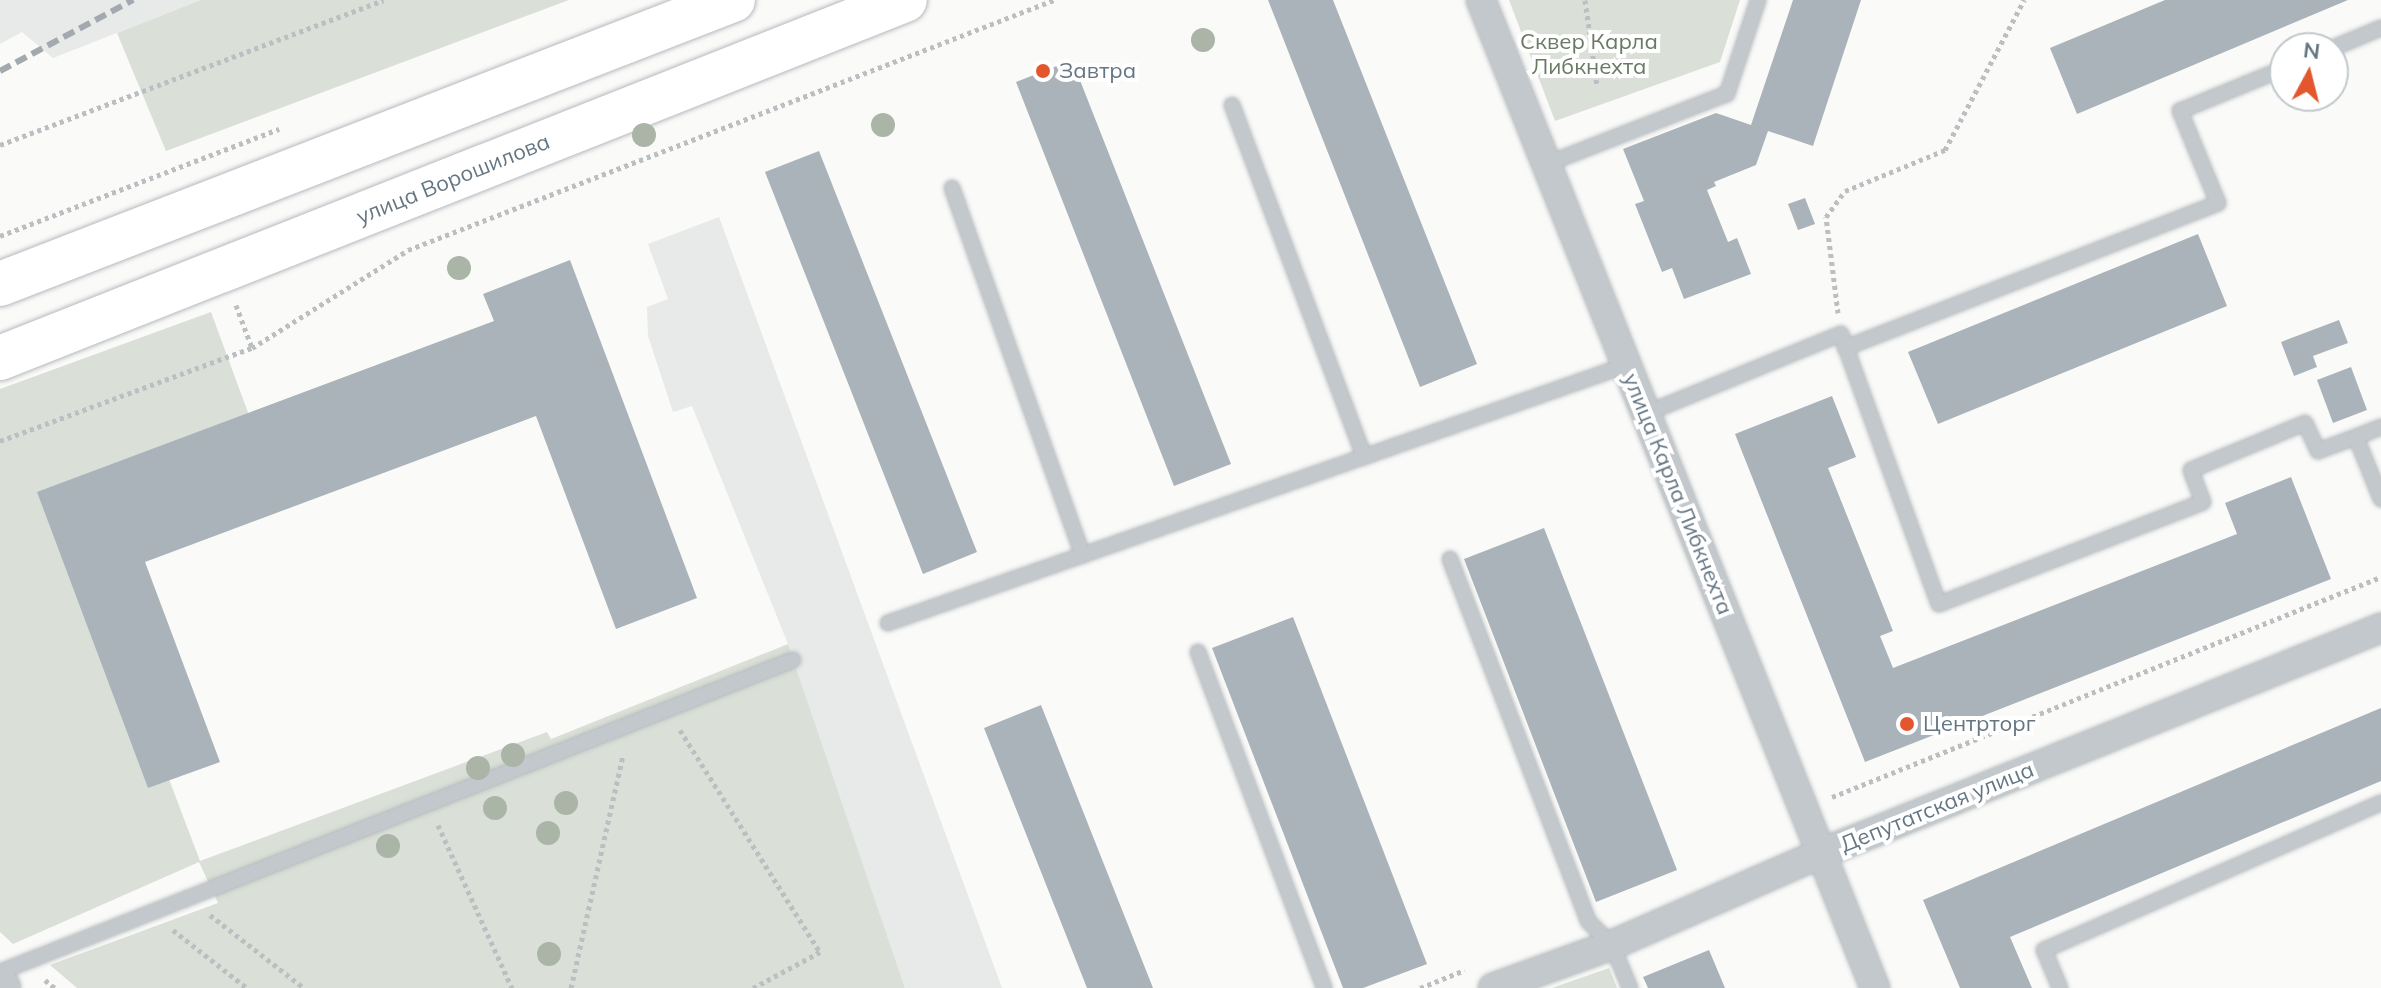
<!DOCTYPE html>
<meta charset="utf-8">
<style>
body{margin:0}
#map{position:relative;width:2381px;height:988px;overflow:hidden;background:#fafaf8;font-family:Mulish,sans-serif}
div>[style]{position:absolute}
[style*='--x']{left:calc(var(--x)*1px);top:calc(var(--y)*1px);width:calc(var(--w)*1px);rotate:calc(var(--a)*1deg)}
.built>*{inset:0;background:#e8e9e9}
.green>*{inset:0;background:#dadfd7}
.building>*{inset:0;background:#aab3b9}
.path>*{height:5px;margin-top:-2.5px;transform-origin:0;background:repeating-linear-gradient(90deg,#bbbfc2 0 4px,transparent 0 8px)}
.roads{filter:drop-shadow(0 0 2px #b5babe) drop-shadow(0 0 2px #b5babe)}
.service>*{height:14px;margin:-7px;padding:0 7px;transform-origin:7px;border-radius:7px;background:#c3c8cc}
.minor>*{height:28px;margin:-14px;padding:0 14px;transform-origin:14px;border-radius:14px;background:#c3c8cc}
.tertiary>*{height:36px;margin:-18px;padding:0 18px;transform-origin:18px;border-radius:18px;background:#c3c8cc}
.primary>*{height:44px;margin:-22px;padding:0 22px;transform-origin:22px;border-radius:22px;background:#fff}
.rail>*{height:6px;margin-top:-3px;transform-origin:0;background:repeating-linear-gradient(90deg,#a2aab0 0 12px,transparent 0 18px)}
.trees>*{width:24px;height:24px;margin:-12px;border-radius:50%;background:#aab4a7}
.dots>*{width:22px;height:22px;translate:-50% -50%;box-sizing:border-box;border:4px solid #fff;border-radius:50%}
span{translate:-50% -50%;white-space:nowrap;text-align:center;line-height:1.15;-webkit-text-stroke:8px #fff;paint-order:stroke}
.park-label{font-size:22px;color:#687a64}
.poi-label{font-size:22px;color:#657683}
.left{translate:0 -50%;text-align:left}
.street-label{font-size:22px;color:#657683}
.north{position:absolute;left:2269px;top:32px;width:80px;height:80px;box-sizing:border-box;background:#fff;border:2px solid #c1c8cd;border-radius:50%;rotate:7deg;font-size:22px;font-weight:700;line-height:32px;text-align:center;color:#657683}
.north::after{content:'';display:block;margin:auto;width:28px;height:36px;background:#e4572e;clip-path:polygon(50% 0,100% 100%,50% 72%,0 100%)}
</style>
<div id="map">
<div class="built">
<i style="clip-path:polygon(0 0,201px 0,53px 58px,22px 32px,0 44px)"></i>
<i style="clip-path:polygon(719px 217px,1002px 988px,905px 988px,788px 644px,692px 406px,673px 412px,648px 336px,647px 307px,668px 299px,648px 244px)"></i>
</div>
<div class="green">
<i style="clip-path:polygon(201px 0,569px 0,166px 151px,117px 33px)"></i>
<i style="clip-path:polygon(1509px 0,1740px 0,1720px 62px,1555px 121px)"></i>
<i style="clip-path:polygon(211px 312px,271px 475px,81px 547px,200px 861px,547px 732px,551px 739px,788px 644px,905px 988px,77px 988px,50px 965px,218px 903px,199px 862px,13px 944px,0 932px,0 389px)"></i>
<i style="clip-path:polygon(1609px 968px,1617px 988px,1552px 988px)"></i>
</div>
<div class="building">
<i style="clip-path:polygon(1268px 0,1333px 0,1477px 364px,1420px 387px)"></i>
<i style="clip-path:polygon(1793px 0,1861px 0,1813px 146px,1768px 131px,1756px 165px,1714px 182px,1716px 186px,1707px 190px,1728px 242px,1737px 238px,1751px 274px,1684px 299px,1672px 268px,1662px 272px,1635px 204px,1644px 201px,1623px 149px,1716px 113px,1751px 125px)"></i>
<i style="clip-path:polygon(2165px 0,2348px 0,2077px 114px,2050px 48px)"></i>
<i style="clip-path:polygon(1072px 60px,1231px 464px,1174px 486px,1016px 82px)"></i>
<i style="clip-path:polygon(819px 151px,977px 552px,923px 574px,765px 172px)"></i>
<i style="clip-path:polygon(1805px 198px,1815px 224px,1798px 230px,1788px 204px)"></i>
<i style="clip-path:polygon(2198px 234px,2227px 306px,1938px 424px,1908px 352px)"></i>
<i style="clip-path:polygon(570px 260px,697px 598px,616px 629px,536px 416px,145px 562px,220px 762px,148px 788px,37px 492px,494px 321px,483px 294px)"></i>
<i style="clip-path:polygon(2339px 320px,2348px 343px,2313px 356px,2317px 367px,2294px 376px,2281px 342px)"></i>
<i style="clip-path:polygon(2351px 367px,2367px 410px,2333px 423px,2317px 380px)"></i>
<i style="clip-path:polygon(1832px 396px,1856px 457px,1828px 468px,1893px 631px,1880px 636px,1893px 668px,2237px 534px,2225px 503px,2291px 477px,2331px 579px,1865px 762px,1735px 434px)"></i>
<i style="clip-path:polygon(1544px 528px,1677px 870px,1596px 902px,1464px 559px)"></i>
<i style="clip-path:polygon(1293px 617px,1427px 964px,1363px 988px,1343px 988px,1212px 648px)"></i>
<i style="clip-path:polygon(1041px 705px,1090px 829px,1153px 988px,1087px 988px,984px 728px)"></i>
<i style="clip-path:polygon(2381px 708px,2381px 781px,2010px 937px,2032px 988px,1960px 988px,1923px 900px)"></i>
<i style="clip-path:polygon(1709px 950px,1725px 988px,1648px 988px,1643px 977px)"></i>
</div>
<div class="path">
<i style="--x:1585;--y:0;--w:86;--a:82"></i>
<i style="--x:0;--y:145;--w:410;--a:-20.7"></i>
<i style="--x:0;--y:236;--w:299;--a:-21"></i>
<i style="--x:236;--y:305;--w:46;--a:69.6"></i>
<i style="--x:1838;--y:313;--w:97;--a:-97.1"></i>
<i style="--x:1826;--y:217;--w:32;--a:-54"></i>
<i style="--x:1845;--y:191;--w:108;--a:-22.3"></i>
<i style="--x:1945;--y:150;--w:170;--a:-62.2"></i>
<i style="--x:0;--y:441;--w:269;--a:-20.3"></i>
<i style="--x:252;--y:348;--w:184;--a:-32.1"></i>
<i style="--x:408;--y:250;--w:693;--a:-21.16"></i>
<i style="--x:680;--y:730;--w:262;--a:57.8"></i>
<i style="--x:820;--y:952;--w:76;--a:151.8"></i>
<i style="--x:1832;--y:797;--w:591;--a:-21.84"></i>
<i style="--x:438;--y:825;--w:179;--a:65.6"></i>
<i style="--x:210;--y:915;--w:119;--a:37.8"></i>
<i style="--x:173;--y:930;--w:94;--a:38.1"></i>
<i style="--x:45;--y:980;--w:13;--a:39"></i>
<i style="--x:571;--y:988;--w:239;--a:-77.4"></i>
<i style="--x:1420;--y:988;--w:48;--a:-21.8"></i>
</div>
<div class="roads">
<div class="service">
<i style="--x:2333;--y:48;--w:52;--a:-22.6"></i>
<i style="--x:1232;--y:105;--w:376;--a:69.4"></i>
<i style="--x:1547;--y:164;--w:193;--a:-21.3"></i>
<i style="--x:1727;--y:94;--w:99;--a:-71.7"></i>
<i style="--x:952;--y:188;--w:390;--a:70.4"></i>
<i style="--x:1845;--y:348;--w:400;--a:-21.2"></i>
<i style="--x:2218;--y:203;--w:100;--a:-112.4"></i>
<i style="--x:2180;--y:111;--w:113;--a:-22.3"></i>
<i style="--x:1647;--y:413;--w:209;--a:-22.2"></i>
<i style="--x:1841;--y:334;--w:287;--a:70.1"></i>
<i style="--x:1939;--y:604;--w:283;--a:-21.1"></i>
<i style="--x:2203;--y:502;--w:34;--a:-111"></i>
<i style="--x:2191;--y:470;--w:123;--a:-22.4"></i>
<i style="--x:2305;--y:423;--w:31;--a:65"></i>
<i style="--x:2318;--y:451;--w:40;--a:-20.2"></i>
<i style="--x:2381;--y:427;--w:27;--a:158"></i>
<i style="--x:2356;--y:437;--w:67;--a:68"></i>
<i style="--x:1450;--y:559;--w:387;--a:69.1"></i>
<i style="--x:1588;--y:921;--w:34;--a:45"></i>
<i style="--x:1612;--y:945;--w:47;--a:67.3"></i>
<i style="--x:888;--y:623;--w:783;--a:-19.25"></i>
<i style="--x:1198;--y:652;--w:359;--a:69.4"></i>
<i style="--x:0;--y:972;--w:852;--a:-21.48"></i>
<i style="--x:2060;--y:988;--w:41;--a:-112.8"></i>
<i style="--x:2044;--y:950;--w:368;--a:-23.6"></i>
</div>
<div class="minor">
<i style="--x:1481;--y:0;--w:1064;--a:68.26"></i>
<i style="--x:1493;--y:988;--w:127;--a:-19.9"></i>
<i style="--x:1612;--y:945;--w:229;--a:-23.7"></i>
<i style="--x:1822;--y:853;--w:603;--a:-21.93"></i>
</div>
<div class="tertiary">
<i style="--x:0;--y:987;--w:2;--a:27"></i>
</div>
<div class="primary">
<i style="--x:0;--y:284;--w:786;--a:-21.18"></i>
<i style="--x:0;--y:358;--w:973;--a:-21.58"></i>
</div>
</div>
<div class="rail">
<i style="--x:0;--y:71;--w:151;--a:-28.1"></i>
</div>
<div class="trees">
<i style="left:1203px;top:40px"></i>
<i style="left:883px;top:125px"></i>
<i style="left:644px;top:135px"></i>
<i style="left:459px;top:268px"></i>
<i style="left:513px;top:755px"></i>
<i style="left:478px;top:768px"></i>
<i style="left:566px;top:803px"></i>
<i style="left:495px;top:808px"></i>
<i style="left:548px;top:833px"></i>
<i style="left:388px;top:846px"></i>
<i style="left:549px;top:954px"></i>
</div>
<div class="dots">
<i style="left:1043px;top:71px;background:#e4572e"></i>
<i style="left:1907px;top:724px;background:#e4572e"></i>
</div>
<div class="park-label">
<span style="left:1589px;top:54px">Сквер Карла<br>Либкнехта</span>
</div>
<div class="poi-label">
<span class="left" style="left:1059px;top:71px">Завтра</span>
<span class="left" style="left:1923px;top:724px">Центрторг</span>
</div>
<div class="street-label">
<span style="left:453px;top:179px;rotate:-22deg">улица Ворошилова</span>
<span style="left:1678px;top:494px;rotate:68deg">улица Карла Либкнехта</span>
<span style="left:1937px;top:807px;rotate:-22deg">Депутатская улица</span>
</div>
<div class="north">N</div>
</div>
